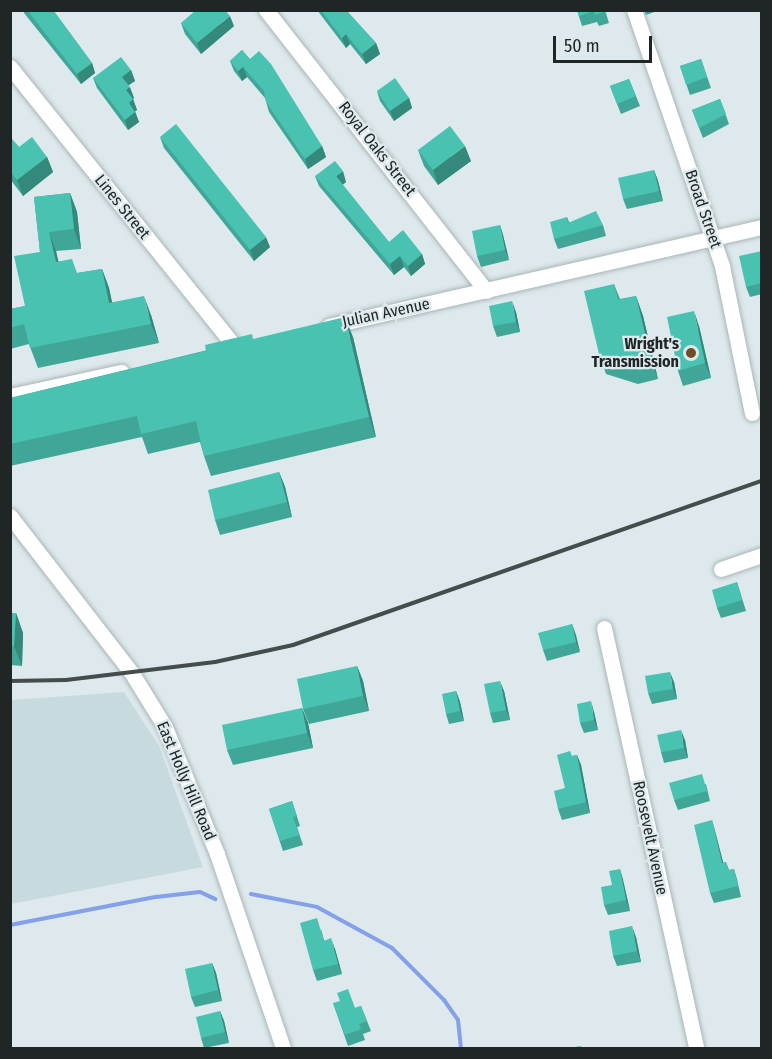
<!DOCTYPE html>
<style>
body{margin:0}
#map{position:relative;width:772px;height:1059px;overflow:hidden;background:#dde9ec;font-family:"Fira Sans Condensed",sans-serif}
div>[style]{position:absolute}
[style*='--x']{left:calc(var(--x)*1px);top:calc(var(--y)*1px);width:calc(var(--w)*1px);rotate:calc(var(--a)*1deg)}
.built>*{inset:0;background:#c7dbdf}
.stream>*{height:4px;margin:-2px;padding:0 2px;transform-origin:2px;border-radius:2px;background:#83a0e8}
.roads{filter:drop-shadow(0 0 2px #a9b5b7) drop-shadow(0 0 2px #a9b5b7)}
.minor>*{height:15px;margin:-7.5px;padding:0 7.5px;transform-origin:7.5px;border-radius:7.5px;background:#fff}
.rail>*{height:4px;margin:-2px;padding:0 2px;transform-origin:2px;border-radius:2px;background:#454c4c}
.wall>*{inset:0;background:#40a798}
.shaded-wall>*{inset:0;background:#34887c}
.building>*{inset:0;background:#4ac2b1}
.dots>*{width:16px;height:16px;translate:-50% -50%;box-sizing:border-box;border:3px solid #dde9ec;border-radius:50%}
span{translate:-50% -50%;white-space:nowrap;text-align:center;line-height:1.15;-webkit-text-stroke:4.5px #dde9ec;paint-order:stroke}
.street-label{font-size:16px;color:#202525}
.poi-label{font-size:16px;color:#202525;font-weight:700}
.right{translate:-100% -50%;text-align:right}
.frame{position:absolute;inset:0;border:12px solid #202525;pointer-events:none}
.scale{position:absolute;left:553px;top:36px;width:99px;height:27px;box-sizing:border-box;border:3px solid #202525;border-top:0;padding-left:8px;font-size:18px;line-height:21px;white-space:nowrap;color:#202525;-webkit-text-stroke:4px #dde9ec;paint-order:stroke}
</style>
<div id="map">
<div class="built">
<i style="clip-path:polygon(124px 692px,159px 746px,203px 867px,11px 904px,11px 700px)"></i>
</div>
<div class="stream">
<i style="--x:251;--y:894;--w:67;--a:11.1"></i>
<i style="--x:317;--y:907;--w:85;--a:28.7"></i>
<i style="--x:392;--y:948;--w:74;--a:45"></i>
<i style="--x:444;--y:1000;--w:24;--a:55"></i>
<i style="--x:458;--y:1020;--w:28;--a:84"></i>
<i style="--x:10;--y:925;--w:149;--a:-10.9"></i>
<i style="--x:156;--y:897;--w:44;--a:-6.5"></i>
<i style="--x:200;--y:892;--w:17;--a:25"></i>
</div>
<div class="roads">
<div class="minor">
<i style="--x:266;--y:10;--w:357;--a:51.9"></i>
<i style="--x:634;--y:10;--w:271;--a:71"></i>
<i style="--x:722;--y:266;--w:150;--a:78.5"></i>
<i style="--x:10;--y:67;--w:358;--a:51.2"></i>
<i style="--x:329;--y:326;--w:444;--a:-12.9"></i>
<i style="--x:10;--y:396;--w:114;--a:-12.2"></i>
<i style="--x:10;--y:516;--w:197;--a:52.2"></i>
<i style="--x:131;--y:672;--w:65;--a:58.3"></i>
<i style="--x:165;--y:727;--w:137;--a:67.7"></i>
<i style="--x:217;--y:854;--w:205;--a:71.2"></i>
<i style="--x:721;--y:569;--w:43;--a:-18.9"></i>
<i style="--x:604;--y:628;--w:430;--a:77.6"></i>
</div>
</div>
<div class="rail">
<i style="--x:10;--y:681;--w:56;--a:-1"></i>
<i style="--x:66;--y:680;--w:150;--a:-6.9"></i>
<i style="--x:215;--y:662;--w:80;--a:-12.3"></i>
<i style="--x:293;--y:645;--w:497;--a:-19.3"></i>
</div>
<div class="wall">
<i style="clip-path:polygon(23px 10px,53px 10px,92px 63px,95px 73px,81px 84px,24px 13px)"></i>
<i style="clip-path:polygon(317px 10px,346px 10px,376px 43px,380px 54px,366px 64px,350px 44px,346px 48px)"></i>
<i style="clip-path:polygon(577px 10px,605px 10px,609px 23px,599px 26px,597px 22px,582px 26px)"></i>
<i style="clip-path:polygon(644px 10px,660px 10px,646px 15px)"></i>
<i style="clip-path:polygon(181px 23px,234px 26px,201px 54px,185px 34px)"></i>
<i style="clip-path:polygon(242px 50px,322px 146px,326px 157px,308px 169px,269px 112px,265px 98px,247px 77px,242px 81px,234px 71px,230px 61px)"></i>
<i style="clip-path:polygon(701px 59px,711px 88px,690px 95px,680px 66px)"></i>
<i style="clip-path:polygon(131px 70px,135px 81px,128px 85px,134px 98px,133px 99px,137px 110px,135px 111px,139px 122px,128px 130px,97px 88px,93px 78px)"></i>
<i style="clip-path:polygon(629px 79px,640px 106px,621px 114px,610px 86px)"></i>
<i style="clip-path:polygon(377px 91px,409px 98px,412px 108px,394px 121px,380px 101px)"></i>
<i style="clip-path:polygon(720px 99px,729px 124px,703px 138px,692px 110px)"></i>
<i style="clip-path:polygon(10px 137px,19px 147px,47px 157px,53px 172px,23px 196px,10px 179px)"></i>
<i style="clip-path:polygon(160px 137px,270px 247px,254px 261px,164px 148px)"></i>
<i style="clip-path:polygon(418px 150px,471px 161px,438px 185px,424px 166px)"></i>
<i style="clip-path:polygon(654px 170px,658px 181px,663px 201px,627px 209px,623px 199px)"></i>
<i style="clip-path:polygon(315px 176px,346px 182px,342px 185px,389px 242px,422px 254px,425px 264px,411px 276px,404px 267px,394px 275px,319px 186px)"></i>
<i style="clip-path:polygon(70px 193px,77px 212px,81px 249px,56px 251px,58px 261px,77px 273px,102px 269px,109px 288px,112px 302px,151px 315px,159px 343px,38px 368px,29px 344px,10px 349px,10px 309px,25px 306px,40px 252px,34px 197px)"></i>
<i style="clip-path:polygon(567px 217px,569px 222px,603px 225px,606px 236px,558px 249px,554px 239px)"></i>
<i style="clip-path:polygon(500px 225px,503px 235px,509px 260px,481px 267px,477px 256px)"></i>
<i style="clip-path:polygon(762px 251px,762px 294px,750px 297px,746px 287px)"></i>
<i style="clip-path:polygon(614px 284px,620px 299px,636px 296px,643px 316px,658px 379px,638px 384px,606px 374px,599px 354px)"></i>
<i style="clip-path:polygon(516px 312px,520px 332px,497px 337px,493px 326px)"></i>
<i style="clip-path:polygon(699px 326px,711px 378px,683px 386px,678px 371px)"></i>
<i style="clip-path:polygon(353px 337px,376px 437px,211px 476px,204px 456px,200px 442px,148px 454px,142px 437px,10px 466px,10px 398px,253px 339px)"></i>
<i style="clip-path:polygon(279px 472px,285px 487px,292px 517px,220px 535px,215px 520px)"></i>
<i style="clip-path:polygon(737px 582px,746px 611px,721px 618px,717px 608px)"></i>
<i style="clip-path:polygon(10px 613px,16px 613px,23px 633px,22px 666px,10px 665px)"></i>
<i style="clip-path:polygon(572px 624px,580px 652px,547px 661px,543px 650px)"></i>
<i style="clip-path:polygon(357px 666px,363px 681px,369px 711px,309px 724px,303px 709px)"></i>
<i style="clip-path:polygon(674px 682px,677px 699px,652px 704px,648px 693px)"></i>
<i style="clip-path:polygon(456px 691px,460px 702px,464px 721px,449px 724px,446px 714px)"></i>
<i style="clip-path:polygon(504px 691px,510px 720px,493px 723px,490px 713px)"></i>
<i style="clip-path:polygon(302px 708px,308px 723px,313px 748px,233px 765px,227px 750px)"></i>
<i style="clip-path:polygon(594px 712px,598px 730px,584px 733px,580px 723px)"></i>
<i style="clip-path:polygon(685px 740px,688px 758px,664px 763px,661px 752px)"></i>
<i style="clip-path:polygon(577px 755px,581px 765px,590px 813px,562px 820px,558px 809px,565px 788px,572px 756px)"></i>
<i style="clip-path:polygon(706px 784px,710px 801px,678px 810px,674px 800px)"></i>
<i style="clip-path:polygon(292px 801px,300px 826px,297px 827px,303px 845px,283px 851px,269px 809px)"></i>
<i style="clip-path:polygon(712px 820px,715px 831px,723px 863px,726px 862px,729px 870px,734px 869px,737px 879px,741px 897px,714px 903px,710px 893px)"></i>
<i style="clip-path:polygon(620px 869px,623px 880px,630px 911px,608px 915px,604px 905px,612px 885px)"></i>
<i style="clip-path:polygon(321px 929px,324px 940px,335px 949px,342px 974px,317px 981px,313px 970px)"></i>
<i style="clip-path:polygon(636px 937px,641px 962px,617px 966px,613px 956px)"></i>
<i style="clip-path:polygon(212px 963px,216px 973px,222px 1001px,195px 1007px,191px 997px)"></i>
<i style="clip-path:polygon(333px 1003px,355px 1008px,361px 1006px,371px 1031px,363px 1034px,365px 1040px,348px 1046px)"></i>
<i style="clip-path:polygon(220px 1011px,224px 1021px,229px 1043px,204px 1048px,201px 1038px)"></i>
</div>
<div class="shaded-wall">
<i style="clip-path:polygon(230px 16px,234px 26px,201px 54px,197px 43px)"></i>
<i style="clip-path:polygon(346px 34px,350px 44px,346px 48px,342px 38px)"></i>
<i style="clip-path:polygon(376px 43px,380px 54px,366px 64px,362px 54px)"></i>
<i style="clip-path:polygon(92px 63px,95px 73px,81px 84px,77px 74px)"></i>
<i style="clip-path:polygon(243px 67px,247px 77px,242px 81px,238px 71px)"></i>
<i style="clip-path:polygon(131px 70px,135px 81px,126px 87px,122px 77px)"></i>
<i style="clip-path:polygon(130px 87px,134px 98px,130px 101px,126px 90px)"></i>
<i style="clip-path:polygon(409px 98px,412px 108px,394px 121px,390px 111px)"></i>
<i style="clip-path:polygon(133px 99px,137px 110px,133px 113px,129px 103px)"></i>
<i style="clip-path:polygon(135px 112px,139px 122px,128px 130px,125px 120px)"></i>
<i style="clip-path:polygon(322px 146px,326px 157px,308px 169px,305px 159px)"></i>
<i style="clip-path:polygon(465px 146px,471px 161px,438px 185px,433px 170px)"></i>
<i style="clip-path:polygon(47px 157px,53px 172px,23px 196px,17px 180px)"></i>
<i style="clip-path:polygon(654px 170px,658px 181px,663px 201px,659px 191px)"></i>
<i style="clip-path:polygon(343px 171px,346px 182px,340px 187px,336px 176px)"></i>
<i style="clip-path:polygon(70px 193px,77px 212px,81px 249px,74px 229px)"></i>
<i style="clip-path:polygon(500px 225px,503px 235px,509px 260px,505px 250px)"></i>
<i style="clip-path:polygon(49px 232px,56px 251px,63px 281px,56px 262px)"></i>
<i style="clip-path:polygon(266px 237px,270px 247px,254px 261px,250px 250px)"></i>
<i style="clip-path:polygon(422px 254px,425px 264px,411px 276px,408px 266px)"></i>
<i style="clip-path:polygon(400px 256px,404px 267px,394px 275px,390px 264px)"></i>
<i style="clip-path:polygon(102px 269px,109px 288px,116px 322px,109px 303px)"></i>
<i style="clip-path:polygon(144px 296px,151px 315px,159px 343px,151px 324px)"></i>
<i style="clip-path:polygon(636px 296px,643px 316px,658px 379px,651px 359px)"></i>
<i style="clip-path:polygon(512px 301px,516px 312px,520px 332px,516px 322px)"></i>
<i style="clip-path:polygon(694px 311px,699px 326px,711px 378px,705px 363px)"></i>
<i style="clip-path:polygon(345px 317px,353px 337px,376px 437px,369px 417px)"></i>
<i style="clip-path:polygon(279px 472px,285px 487px,292px 517px,287px 502px)"></i>
<i style="clip-path:polygon(16px 613px,23px 633px,22px 666px,14px 646px)"></i>
<i style="clip-path:polygon(572px 624px,576px 635px,580px 652px,576px 642px)"></i>
<i style="clip-path:polygon(357px 666px,363px 681px,369px 711px,363px 696px)"></i>
<i style="clip-path:polygon(670px 672px,674px 682px,677px 699px,673px 689px)"></i>
<i style="clip-path:polygon(500px 681px,504px 691px,510px 720px,506px 710px)"></i>
<i style="clip-path:polygon(456px 691px,460px 702px,464px 721px,460px 711px)"></i>
<i style="clip-path:polygon(591px 701px,594px 712px,598px 730px,594px 720px)"></i>
<i style="clip-path:polygon(302px 708px,308px 723px,313px 748px,307px 733px)"></i>
<i style="clip-path:polygon(681px 730px,685px 740px,688px 758px,684px 748px)"></i>
<i style="clip-path:polygon(577px 755px,581px 765px,590px 813px,586px 802px)"></i>
<i style="clip-path:polygon(712px 820px,715px 831px,726px 873px,722px 863px)"></i>
<i style="clip-path:polygon(620px 869px,623px 880px,630px 911px,626px 900px)"></i>
<i style="clip-path:polygon(632px 926px,636px 937px,641px 962px,637px 951px)"></i>
<i style="clip-path:polygon(331px 938px,335px 949px,342px 974px,338px 964px)"></i>
<i style="clip-path:polygon(212px 963px,216px 973px,222px 1001px,218px 990px)"></i>
<i style="clip-path:polygon(220px 1011px,224px 1021px,229px 1043px,225px 1032px)"></i>
</div>
<div class="building">
<i style="clip-path:polygon(27px 10px,53px 10px,92px 63px,77px 74px)"></i>
<i style="clip-path:polygon(196px 10px,225px 10px,230px 16px,197px 43px,181px 23px)"></i>
<i style="clip-path:polygon(321px 10px,346px 10px,376px 43px,362px 54px,346px 34px,342px 38px)"></i>
<i style="clip-path:polygon(577px 10px,604px 10px,605px 12px,595px 15px,594px 11px,579px 16px)"></i>
<i style="clip-path:polygon(242px 50px,250px 59px,259px 51px,271px 64px,322px 146px,305px 159px,266px 102px,264px 91px,243px 67px,238px 71px,230px 61px)"></i>
<i style="clip-path:polygon(121px 57px,131px 70px,122px 77px,130px 87px,126px 90px,133px 99px,129px 103px,135px 112px,125px 120px,93px 78px)"></i>
<i style="clip-path:polygon(701px 59px,707px 77px,686px 85px,680px 66px)"></i>
<i style="clip-path:polygon(395px 78px,409px 98px,390px 111px,377px 91px)"></i>
<i style="clip-path:polygon(629px 79px,636px 96px,617px 104px,610px 86px)"></i>
<i style="clip-path:polygon(720px 99px,726px 114px,699px 128px,692px 110px)"></i>
<i style="clip-path:polygon(176px 124px,266px 237px,250px 250px,160px 137px)"></i>
<i style="clip-path:polygon(450px 126px,465px 146px,433px 170px,418px 150px)"></i>
<i style="clip-path:polygon(10px 137px,19px 147px,32px 137px,47px 157px,17px 180px,10px 171px)"></i>
<i style="clip-path:polygon(335px 161px,343px 171px,336px 176px,389px 242px,403px 230px,422px 254px,408px 266px,400px 256px,390px 264px,315px 176px)"></i>
<i style="clip-path:polygon(654px 170px,659px 191px,623px 199px,618px 178px)"></i>
<i style="clip-path:polygon(70px 193px,74px 229px,49px 232px,56px 262px,72px 259px,77px 273px,102px 269px,109px 303px,144px 296px,151px 324px,30px 348px,24px 324px,10px 328px,10px 309px,25px 306px,14px 256px,40px 252px,34px 197px)"></i>
<i style="clip-path:polygon(596px 211px,603px 225px,554px 239px,550px 222px,567px 217px,568px 223px)"></i>
<i style="clip-path:polygon(500px 225px,505px 250px,477px 256px,472px 231px)"></i>
<i style="clip-path:polygon(762px 251px,762px 272px,760px 272px,762px 283px,746px 287px,739px 256px)"></i>
<i style="clip-path:polygon(614px 284px,618px 300px,636px 296px,651px 359px,631px 364px,599px 354px,584px 291px)"></i>
<i style="clip-path:polygon(512px 301px,516px 322px,493px 326px,489px 306px)"></i>
<i style="clip-path:polygon(694px 311px,705px 363px,678px 371px,667px 317px)"></i>
<i style="clip-path:polygon(345px 317px,369px 417px,204px 456px,196px 421px,141px 434px,137px 416px,10px 444px,10px 398px,206px 351px,205px 345px,252px 334px,253px 339px)"></i>
<i style="clip-path:polygon(279px 472px,287px 502px,215px 520px,208px 490px)"></i>
<i style="clip-path:polygon(737px 582px,742px 600px,717px 608px,712px 590px)"></i>
<i style="clip-path:polygon(10px 613px,16px 613px,14px 646px,10px 646px)"></i>
<i style="clip-path:polygon(572px 624px,576px 642px,543px 650px,538px 633px)"></i>
<i style="clip-path:polygon(357px 666px,363px 696px,303px 709px,297px 679px)"></i>
<i style="clip-path:polygon(670px 672px,673px 689px,648px 693px,645px 676px)"></i>
<i style="clip-path:polygon(500px 681px,506px 710px,490px 713px,484px 684px)"></i>
<i style="clip-path:polygon(456px 691px,460px 711px,446px 714px,442px 694px)"></i>
<i style="clip-path:polygon(591px 701px,594px 720px,580px 723px,577px 704px)"></i>
<i style="clip-path:polygon(302px 708px,307px 733px,227px 750px,222px 725px)"></i>
<i style="clip-path:polygon(681px 730px,684px 748px,661px 752px,657px 735px)"></i>
<i style="clip-path:polygon(570px 751px,572px 756px,577px 755px,586px 802px,558px 809px,554px 791px,565px 788px,557px 755px)"></i>
<i style="clip-path:polygon(702px 774px,707px 791px,674px 800px,669px 783px)"></i>
<i style="clip-path:polygon(292px 801px,297px 816px,293px 817px,299px 835px,280px 841px,269px 809px)"></i>
<i style="clip-path:polygon(712px 820px,722px 863px,726px 862px,728px 870px,734px 869px,738px 886px,710px 893px,694px 825px)"></i>
<i style="clip-path:polygon(620px 869px,626px 900px,604px 905px,601px 887px,612px 885px,609px 871px)"></i>
<i style="clip-path:polygon(317px 918px,324px 941px,331px 938px,338px 964px,313px 970px,300px 923px)"></i>
<i style="clip-path:polygon(632px 926px,637px 951px,613px 956px,609px 931px)"></i>
<i style="clip-path:polygon(212px 963px,218px 990px,191px 997px,185px 969px)"></i>
<i style="clip-path:polygon(348px 989px,355px 1008px,361px 1006px,367px 1021px,359px 1024px,361px 1029px,345px 1035px,333px 1003px,340px 1001px,337px 993px)"></i>
<i style="clip-path:polygon(220px 1011px,225px 1032px,201px 1038px,196px 1017px)"></i>
<i style="clip-path:polygon(581px 1046px,582px 1048px,568px 1048px)"></i>
</div>
<div class="dots">
<i style="left:691px;top:353px;background:#6f4e25"></i>
</div>
<div class="street-label">
<span style="left:377px;top:149px;rotate:52deg">Royal Oaks Street</span>
<span style="left:122px;top:207px;rotate:51deg">Lines Street</span>
<span style="left:703px;top:209px;rotate:71deg">Broad Street</span>
<span style="left:386px;top:313px;rotate:-12deg">Julian Avenue</span>
<span style="left:186px;top:781px;rotate:67deg">East Holly Hill Road</span>
<span style="left:650px;top:838px;rotate:78deg">Roosevelt Avenue</span>
</div>
<div class="poi-label">
<span class="right" style="left:679px;top:353px">Wright's<br>Transmission</span>
</div>
<div class="frame"></div>
<div class="scale">50 m</div>
</div>
